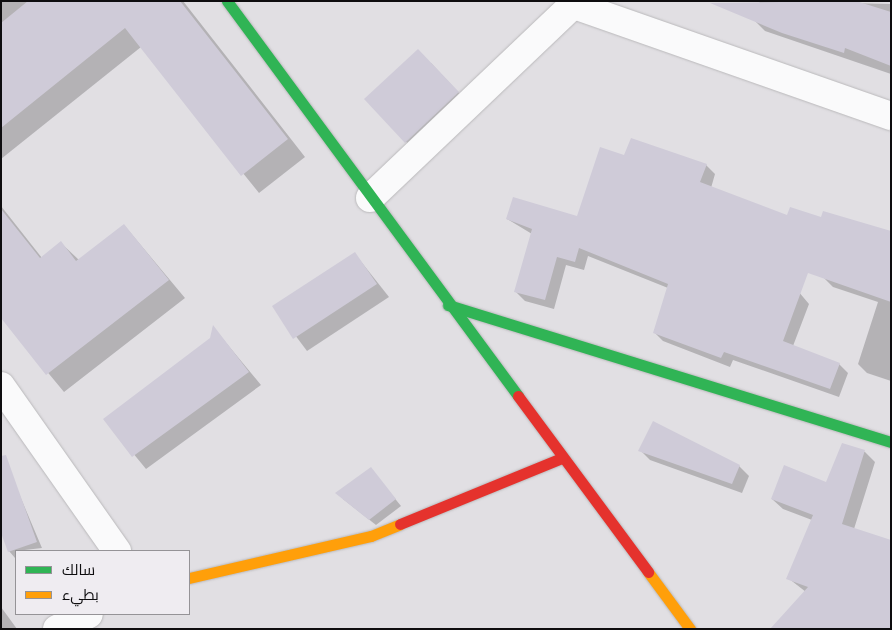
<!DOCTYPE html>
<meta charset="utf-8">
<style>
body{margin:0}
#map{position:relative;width:892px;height:630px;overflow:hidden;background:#e1dfe3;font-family:"Varela Round",Cairo,sans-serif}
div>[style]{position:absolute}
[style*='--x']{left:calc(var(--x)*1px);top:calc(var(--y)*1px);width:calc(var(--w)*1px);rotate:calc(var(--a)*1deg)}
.shadow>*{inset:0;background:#0003}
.building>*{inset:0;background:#cfcbd8}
.roads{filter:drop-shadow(0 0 1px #bab9bb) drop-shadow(0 0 1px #bab9bb)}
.street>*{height:28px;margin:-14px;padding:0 14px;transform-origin:14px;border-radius:14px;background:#fafafb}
.fast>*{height:11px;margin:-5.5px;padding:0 5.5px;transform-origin:5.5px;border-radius:5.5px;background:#30b455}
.slow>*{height:11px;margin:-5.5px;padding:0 5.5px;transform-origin:5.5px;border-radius:5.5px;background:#ff9f0a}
.jam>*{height:11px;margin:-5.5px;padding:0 5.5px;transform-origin:5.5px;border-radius:5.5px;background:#e5322d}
span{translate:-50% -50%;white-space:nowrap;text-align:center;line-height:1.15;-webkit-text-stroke:4.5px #efecf1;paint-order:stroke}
.frame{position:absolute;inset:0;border:2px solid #0e0d0f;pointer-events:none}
.legend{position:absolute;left:15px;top:550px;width:175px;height:65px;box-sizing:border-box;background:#efecf1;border:1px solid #959397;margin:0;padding:6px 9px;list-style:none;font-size:15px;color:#0e0d0f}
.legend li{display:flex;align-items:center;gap:10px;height:25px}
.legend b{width:25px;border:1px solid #959397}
</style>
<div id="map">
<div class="shadow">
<i style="clip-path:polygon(1px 1px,183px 1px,305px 157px,259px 193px,141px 47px,1px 159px)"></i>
<i style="clip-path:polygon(760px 1px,891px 4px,891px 74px,765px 31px,753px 19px)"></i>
<i style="clip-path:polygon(431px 63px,470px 105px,418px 154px,365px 99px)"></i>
<i style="clip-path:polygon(625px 156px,706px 165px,715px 174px,711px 188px,809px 304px,793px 346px,839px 364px,848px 373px,839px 397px,733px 360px,730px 367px,663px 341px,654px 332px,668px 288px,588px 256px,584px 270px,566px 265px,554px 309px,525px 301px,516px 292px,532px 234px,507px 219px,578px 217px)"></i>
<i style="clip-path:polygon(1px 206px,42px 258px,61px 243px,79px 260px,124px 225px,185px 298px,64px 392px,1px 316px)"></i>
<i style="clip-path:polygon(891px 248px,891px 381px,867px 373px,858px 364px,878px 302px,833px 287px,824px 278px)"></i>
<i style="clip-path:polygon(355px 254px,389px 297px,307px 351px,274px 307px)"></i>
<i style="clip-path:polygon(213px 327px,261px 385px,146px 469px,105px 419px,211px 339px)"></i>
<i style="clip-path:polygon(843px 445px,865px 452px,875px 462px,854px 529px,806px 592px,788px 578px,812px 520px,783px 509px,772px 499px,827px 483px)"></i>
<i style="clip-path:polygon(640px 450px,739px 466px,749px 476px,742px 493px,650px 460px)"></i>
<i style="clip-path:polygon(371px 469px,401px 506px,376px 525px,343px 499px)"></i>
<i style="clip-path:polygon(17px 489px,42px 548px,16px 551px,15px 558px,9px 551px)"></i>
<i style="clip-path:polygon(1px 607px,17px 629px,1px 629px)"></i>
</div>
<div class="building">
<i style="clip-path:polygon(28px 1px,180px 1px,288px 139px,241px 176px,125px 28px,1px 128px,1px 23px)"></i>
<i style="clip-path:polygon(856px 1px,891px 12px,891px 66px,845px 48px,844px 53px,782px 33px,710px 3px)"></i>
<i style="clip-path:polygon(418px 49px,459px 92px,405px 143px,364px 99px)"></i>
<i style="clip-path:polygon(631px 138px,707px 164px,700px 182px,787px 215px,790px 207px,821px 217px,823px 211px,891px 231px,891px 302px,808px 273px,783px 341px,840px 363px,830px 389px,724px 352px,721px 358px,653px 333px,668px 284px,579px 248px,575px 262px,557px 257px,545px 300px,514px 292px,532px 229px,506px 219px,513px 197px,577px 216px,600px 147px,624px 155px)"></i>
<i style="clip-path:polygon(1px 209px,40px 258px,61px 241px,76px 261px,124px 224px,169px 280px,46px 375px,1px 318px)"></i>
<i style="clip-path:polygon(355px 252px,377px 284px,293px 339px,272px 306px)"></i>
<i style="clip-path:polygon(213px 325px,249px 372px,132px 457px,103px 419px,210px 338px)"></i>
<i style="clip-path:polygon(653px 421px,740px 465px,732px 484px,638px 451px)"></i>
<i style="clip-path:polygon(842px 443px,865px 450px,842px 524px,891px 540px,891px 629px,770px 629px,808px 587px,786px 579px,813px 515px,771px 499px,784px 465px,826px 482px)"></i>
<i style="clip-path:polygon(6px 455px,37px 542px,8px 552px,1px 533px,1px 456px)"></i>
<i style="clip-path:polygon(371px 467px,396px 499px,369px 520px,335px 493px)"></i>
</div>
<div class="roads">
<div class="street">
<i style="--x:574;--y:5;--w:336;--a:19.3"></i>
<i style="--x:370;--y:198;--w:286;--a:-43.6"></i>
<i style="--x:1;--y:386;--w:202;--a:54.9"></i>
<i style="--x:57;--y:629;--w:35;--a:-25"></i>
</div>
<div class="fast">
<i style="--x:227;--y:1;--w:491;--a:53.6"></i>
<i style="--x:448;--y:305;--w:464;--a:17.2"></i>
</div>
<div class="slow">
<i style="--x:648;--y:572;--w:71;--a:53.6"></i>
<i style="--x:189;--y:578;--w:187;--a:-13"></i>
<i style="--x:371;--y:536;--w:31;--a:-22"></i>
</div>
<div class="jam">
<i style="--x:518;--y:396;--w:219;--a:53.5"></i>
<i style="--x:400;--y:524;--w:175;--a:-22.2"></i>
</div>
</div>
<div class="frame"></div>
<ul class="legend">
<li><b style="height:6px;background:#30b455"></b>سالك</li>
<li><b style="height:6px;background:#ff9f0a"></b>بطيء</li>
</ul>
</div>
